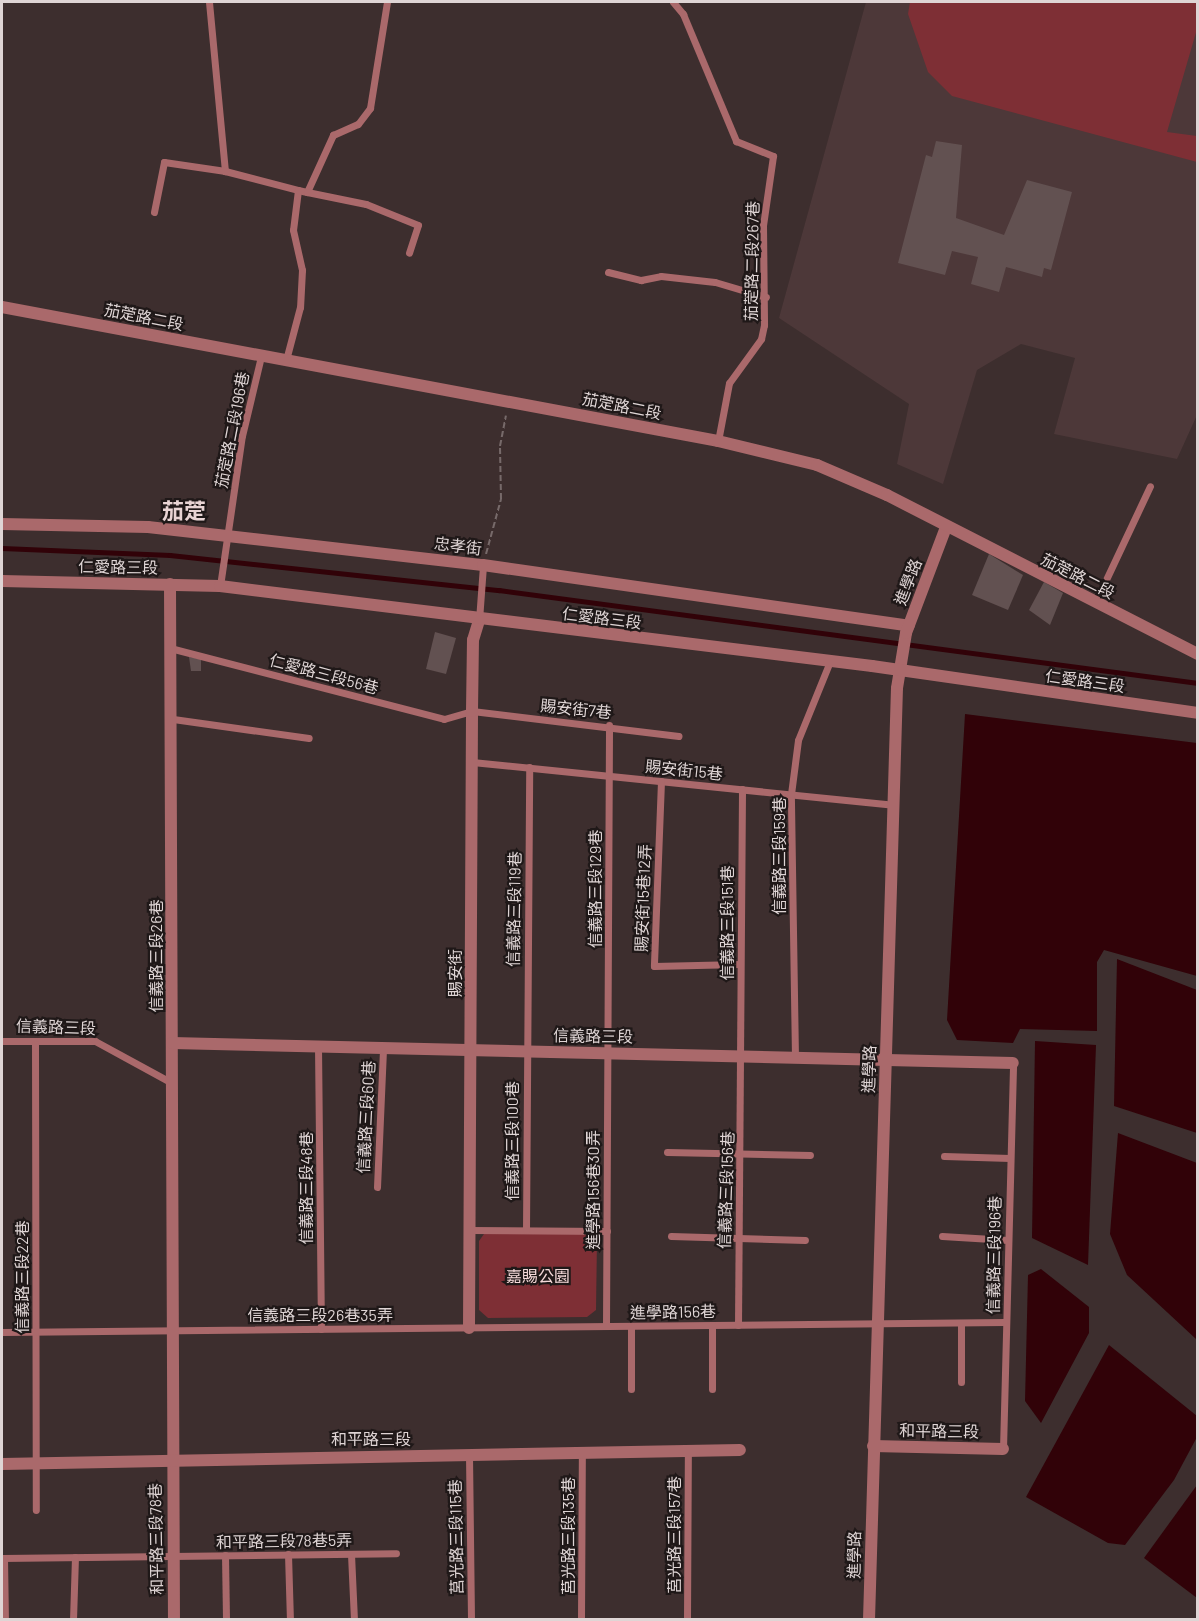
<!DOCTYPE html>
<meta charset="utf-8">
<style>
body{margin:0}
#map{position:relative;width:1199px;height:1621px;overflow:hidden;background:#3d2e2e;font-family:Barlow,"Noto Sans TC",sans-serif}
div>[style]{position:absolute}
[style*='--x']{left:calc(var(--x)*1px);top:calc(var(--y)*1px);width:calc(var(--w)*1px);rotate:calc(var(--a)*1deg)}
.built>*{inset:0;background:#4d3839}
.green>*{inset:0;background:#7e2f35}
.water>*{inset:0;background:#310208}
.stream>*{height:4.5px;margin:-2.25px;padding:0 2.25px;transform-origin:2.25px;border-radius:2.25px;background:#310208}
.building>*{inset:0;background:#625151}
.path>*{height:2px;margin-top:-1px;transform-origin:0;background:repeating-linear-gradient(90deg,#776a6a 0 6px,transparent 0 9px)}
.service>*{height:7px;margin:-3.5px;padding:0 3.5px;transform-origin:3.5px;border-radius:3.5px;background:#aa696b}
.minor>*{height:12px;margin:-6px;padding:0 6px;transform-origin:6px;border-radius:6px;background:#aa696b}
.tertiary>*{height:12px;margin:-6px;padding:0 6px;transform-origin:6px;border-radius:6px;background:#aa696b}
span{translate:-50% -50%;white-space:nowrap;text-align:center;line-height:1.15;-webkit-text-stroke:4.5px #1f1818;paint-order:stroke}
.street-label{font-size:16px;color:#dfd5d5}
.park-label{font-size:16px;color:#f5d9d9}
.district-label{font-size:22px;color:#e8d4d4;font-weight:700}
.frame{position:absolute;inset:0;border:3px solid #dfd5d5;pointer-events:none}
</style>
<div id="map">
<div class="built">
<i style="clip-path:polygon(866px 2px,1197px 2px,1197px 415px,1177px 459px,1054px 434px,1075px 358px,1021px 344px,977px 370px,943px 484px,897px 464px,909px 404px,779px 318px)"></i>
</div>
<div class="green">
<i style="clip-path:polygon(910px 2px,1197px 2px,1197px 29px,1167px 132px,1197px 136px,1197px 162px,952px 96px,928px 72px,908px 14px)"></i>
<i style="clip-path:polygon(484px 1234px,589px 1234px,597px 1240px,596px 1310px,587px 1317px,488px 1318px,479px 1310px,479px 1241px)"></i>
</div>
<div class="water">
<i style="clip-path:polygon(965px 714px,1197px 743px,1197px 976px,1104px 950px,1097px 962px,1097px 1031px,1020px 1029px,1013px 1043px,957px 1040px,947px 1020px)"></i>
<i style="clip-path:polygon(1117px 959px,1197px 990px,1197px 1133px,1114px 1106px)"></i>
<i style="clip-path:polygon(1035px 1041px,1096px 1045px,1088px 1265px,1032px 1238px)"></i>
<i style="clip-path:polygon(1118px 1133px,1197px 1163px,1196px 1339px,1127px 1275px,1110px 1234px)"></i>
<i style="clip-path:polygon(1041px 1269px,1089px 1307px,1089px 1333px,1041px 1423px,1025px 1401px,1028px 1275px)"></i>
<i style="clip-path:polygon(1109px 1345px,1197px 1416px,1197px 1437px,1174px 1480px,1125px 1545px,1108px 1543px,1026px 1497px)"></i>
<i style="clip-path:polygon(1197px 1485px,1197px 1598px,1144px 1558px)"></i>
</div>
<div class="stream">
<i style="--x:2;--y:548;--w:168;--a:2.4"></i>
<i style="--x:170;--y:555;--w:331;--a:6.1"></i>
<i style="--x:499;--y:590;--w:705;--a:7.58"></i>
</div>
<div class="building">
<i style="clip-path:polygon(936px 141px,962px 145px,956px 218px,1004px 235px,1027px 180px,1072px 192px,1051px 270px,1044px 268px,1042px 277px,1006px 267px,999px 292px,971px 284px,978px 257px,952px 251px,945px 275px,898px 263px,926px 155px,932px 157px)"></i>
<i style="clip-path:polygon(989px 554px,1023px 575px,1008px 610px,972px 595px)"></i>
<i style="clip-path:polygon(1044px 582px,1063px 593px,1050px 625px,1029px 610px)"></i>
<i style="clip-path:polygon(435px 632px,456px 638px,446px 674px,426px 669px)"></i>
<i style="clip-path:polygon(189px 657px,201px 659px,201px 671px,191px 671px)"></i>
</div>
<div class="path">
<i style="--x:486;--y:554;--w:57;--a:-74.7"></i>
<i style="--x:501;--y:499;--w:53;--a:-91.1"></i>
<i style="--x:500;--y:446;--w:31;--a:-79"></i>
</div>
<div class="service">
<i style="--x:209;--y:2;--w:170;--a:84.6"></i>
<i style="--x:225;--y:171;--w:75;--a:14.6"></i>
<i style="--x:298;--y:190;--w:40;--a:97.1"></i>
<i style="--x:293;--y:230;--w:41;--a:77.3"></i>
<i style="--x:302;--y:270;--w:37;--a:93"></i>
<i style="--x:300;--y:307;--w:55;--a:104.8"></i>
<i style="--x:673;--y:2;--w:16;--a:50"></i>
<i style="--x:683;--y:14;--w:138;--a:67.3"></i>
<i style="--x:736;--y:141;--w:40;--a:22"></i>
<i style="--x:773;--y:156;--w:70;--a:98.2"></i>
<i style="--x:763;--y:225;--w:100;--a:89.4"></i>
<i style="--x:764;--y:325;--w:14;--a:102"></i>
<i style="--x:761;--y:339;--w:54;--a:126"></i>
<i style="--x:729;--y:383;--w:59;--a:100.7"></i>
<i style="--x:298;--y:190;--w:9;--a:13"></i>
<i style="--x:307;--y:192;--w:63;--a:-65.5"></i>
<i style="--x:333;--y:135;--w:27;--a:-24"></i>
<i style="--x:358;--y:124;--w:20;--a:-53"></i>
<i style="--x:370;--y:108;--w:107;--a:-80.9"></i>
<i style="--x:307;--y:192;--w:60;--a:11.5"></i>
<i style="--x:366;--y:204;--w:56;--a:22"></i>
<i style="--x:418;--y:225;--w:29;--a:108"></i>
<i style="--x:154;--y:212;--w:51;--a:-78.7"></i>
<i style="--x:164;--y:162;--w:62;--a:8.4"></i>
<i style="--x:608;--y:272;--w:34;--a:14"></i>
<i style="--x:641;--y:280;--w:20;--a:-11"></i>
<i style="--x:661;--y:276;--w:54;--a:6.3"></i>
<i style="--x:715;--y:282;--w:53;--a:16.4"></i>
<i style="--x:220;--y:586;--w:152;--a:-81.7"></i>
<i style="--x:242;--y:436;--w:82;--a:-76.6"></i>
<i style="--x:1095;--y:603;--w:129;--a:-64.8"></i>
<i style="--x:479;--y:620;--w:55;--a:-85.8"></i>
<i style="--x:170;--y:648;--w:283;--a:14.5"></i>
<i style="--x:444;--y:719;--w:29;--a:-16"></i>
<i style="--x:472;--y:711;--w:208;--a:6.9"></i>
<i style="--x:173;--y:719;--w:137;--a:8"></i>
<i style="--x:472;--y:762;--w:423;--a:5.8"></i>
<i style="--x:661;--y:781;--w:185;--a:92.2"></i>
<i style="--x:654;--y:966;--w:86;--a:-1.3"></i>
<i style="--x:2;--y:1041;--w:93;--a:0"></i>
<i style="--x:95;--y:1041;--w:88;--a:28.6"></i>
<i style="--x:35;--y:1044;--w:466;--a:89.9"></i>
<i style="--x:318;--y:1046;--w:283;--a:89.4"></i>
<i style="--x:795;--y:1058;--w:264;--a:-90.9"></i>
<i style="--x:791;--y:794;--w:54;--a:-82.6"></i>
<i style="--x:798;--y:740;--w:85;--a:-67.9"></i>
<i style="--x:667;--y:1152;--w:143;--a:1.2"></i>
<i style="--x:944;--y:1156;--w:66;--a:1.7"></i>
<i style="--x:377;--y:1187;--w:139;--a:-87.5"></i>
<i style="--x:470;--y:1230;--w:137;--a:0.4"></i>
<i style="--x:526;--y:1230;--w:463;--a:-89.6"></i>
<i style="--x:671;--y:1236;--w:134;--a:1.7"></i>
<i style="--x:942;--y:1236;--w:66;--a:3.5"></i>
<i style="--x:961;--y:1323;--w:59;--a:90"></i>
<i style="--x:738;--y:1325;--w:536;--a:-89.57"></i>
<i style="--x:606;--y:1326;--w:601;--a:-89.71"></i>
<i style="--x:2;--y:1332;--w:1003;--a:-0.57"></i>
<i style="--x:631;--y:1389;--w:63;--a:-90"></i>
<i style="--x:712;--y:1389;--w:64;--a:-90"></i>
<i style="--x:1003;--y:1449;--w:386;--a:-88.5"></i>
<i style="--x:469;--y:1455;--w:165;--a:89.3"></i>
<i style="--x:288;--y:1554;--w:66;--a:88.3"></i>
<i style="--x:351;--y:1554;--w:66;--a:87.4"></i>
<i style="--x:225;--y:1555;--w:65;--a:89.1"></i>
<i style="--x:2;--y:1558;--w:394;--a:-0.7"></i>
<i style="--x:4;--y:1558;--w:62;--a:89.1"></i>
<i style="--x:73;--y:1620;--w:63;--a:-88.2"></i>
<i style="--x:581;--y:1620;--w:167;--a:-89.7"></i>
<i style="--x:687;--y:1620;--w:169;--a:-89.7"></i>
</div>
<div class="minor">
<i style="--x:2;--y:524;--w:146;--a:1.2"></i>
<i style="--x:148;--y:527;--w:337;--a:6.5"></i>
<i style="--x:483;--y:565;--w:430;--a:8.1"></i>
<i style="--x:170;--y:584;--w:1036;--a:89.78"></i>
<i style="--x:172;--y:1043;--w:841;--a:1.36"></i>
<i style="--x:469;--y:1328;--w:617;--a:-89.72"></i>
<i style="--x:472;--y:711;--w:71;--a:-89.2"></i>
<i style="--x:473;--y:640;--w:21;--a:-73"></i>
<i style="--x:873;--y:1446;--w:130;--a:1.3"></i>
<i style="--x:2;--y:1464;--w:738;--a:-1.09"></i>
<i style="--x:869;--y:1620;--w:932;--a:-88.28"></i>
<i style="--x:897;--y:688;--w:56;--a:-80.7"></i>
<i style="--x:906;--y:633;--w:113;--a:-69.3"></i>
</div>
<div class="tertiary">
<i style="--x:2;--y:307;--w:728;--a:10.6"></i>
<i style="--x:718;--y:441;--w:102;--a:13.6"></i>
<i style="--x:817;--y:465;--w:76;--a:23.2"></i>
<i style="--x:887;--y:495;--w:349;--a:27.1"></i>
<i style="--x:2;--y:581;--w:218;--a:1.3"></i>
<i style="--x:220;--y:586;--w:657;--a:7"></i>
<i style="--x:872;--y:666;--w:329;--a:8.2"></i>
</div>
<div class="street-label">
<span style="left:752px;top:261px;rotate:-89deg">茄萣路二段267巷</span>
<span style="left:144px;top:317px;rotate:11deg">茄萣路二段</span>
<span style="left:622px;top:406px;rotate:11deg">茄萣路二段</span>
<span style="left:232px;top:430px;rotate:-79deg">茄萣路二段196巷</span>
<span style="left:458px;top:546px;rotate:7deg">忠孝街</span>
<span style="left:118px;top:567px;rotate:1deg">仁愛路三段</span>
<span style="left:1078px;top:576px;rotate:27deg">茄萣路二段</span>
<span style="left:908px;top:582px;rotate:-69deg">進學路</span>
<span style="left:602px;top:618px;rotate:7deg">仁愛路三段</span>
<span style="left:324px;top:674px;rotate:15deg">仁愛路三段56巷</span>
<span style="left:1085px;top:681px;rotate:8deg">仁愛路三段</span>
<span style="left:576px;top:709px;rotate:6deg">賜安街7巷</span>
<span style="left:684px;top:770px;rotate:6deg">賜安街15巷</span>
<span style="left:779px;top:856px;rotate:-90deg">信義路三段159巷</span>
<span style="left:595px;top:889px;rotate:-90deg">信義路三段129巷</span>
<span style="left:643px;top:898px;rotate:-88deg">賜安街15巷12弄</span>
<span style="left:514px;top:909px;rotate:-89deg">信義路三段119巷</span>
<span style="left:727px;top:923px;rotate:-90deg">信義路三段151巷</span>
<span style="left:156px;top:956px;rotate:-90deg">信義路三段26巷</span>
<span style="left:455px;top:973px;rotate:-90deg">賜安街</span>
<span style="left:56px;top:1027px;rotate:2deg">信義路三段</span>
<span style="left:593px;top:1036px;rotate:1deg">信義路三段</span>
<span style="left:869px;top:1069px;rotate:-88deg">進學路</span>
<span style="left:366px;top:1117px;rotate:-87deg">信義路三段60巷</span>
<span style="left:512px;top:1141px;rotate:-90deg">信義路三段100巷</span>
<span style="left:306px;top:1188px;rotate:-90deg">信義路三段48巷</span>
<span style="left:593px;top:1190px;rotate:-90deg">進學路156巷30弄</span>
<span style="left:726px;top:1190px;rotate:-88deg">信義路三段156巷</span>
<span style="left:994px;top:1255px;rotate:-89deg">信義路三段196巷</span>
<span style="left:22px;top:1277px;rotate:-90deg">信義路三段22巷</span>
<span style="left:673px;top:1312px;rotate:-1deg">進學路156巷</span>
<span style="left:320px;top:1315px">信義路三段26巷35弄</span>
<span style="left:939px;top:1431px;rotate:1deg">和平路三段</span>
<span style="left:371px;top:1439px">和平路三段</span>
<span style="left:674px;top:1535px;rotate:-90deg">莒光路三段157巷</span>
<span style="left:568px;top:1536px;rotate:-90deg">莒光路三段135巷</span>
<span style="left:456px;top:1537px;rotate:-91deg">莒光路三段115巷</span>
<span style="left:156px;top:1539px;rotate:-91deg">和平路三段78巷</span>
<span style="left:284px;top:1541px;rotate:-1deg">和平路三段78巷5弄</span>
<span style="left:854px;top:1555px;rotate:-89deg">進學路</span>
</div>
<div class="park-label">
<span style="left:538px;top:1276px">嘉賜公園</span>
</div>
<div class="district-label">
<span style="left:184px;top:511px">茄萣</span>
</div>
<div class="frame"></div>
</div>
